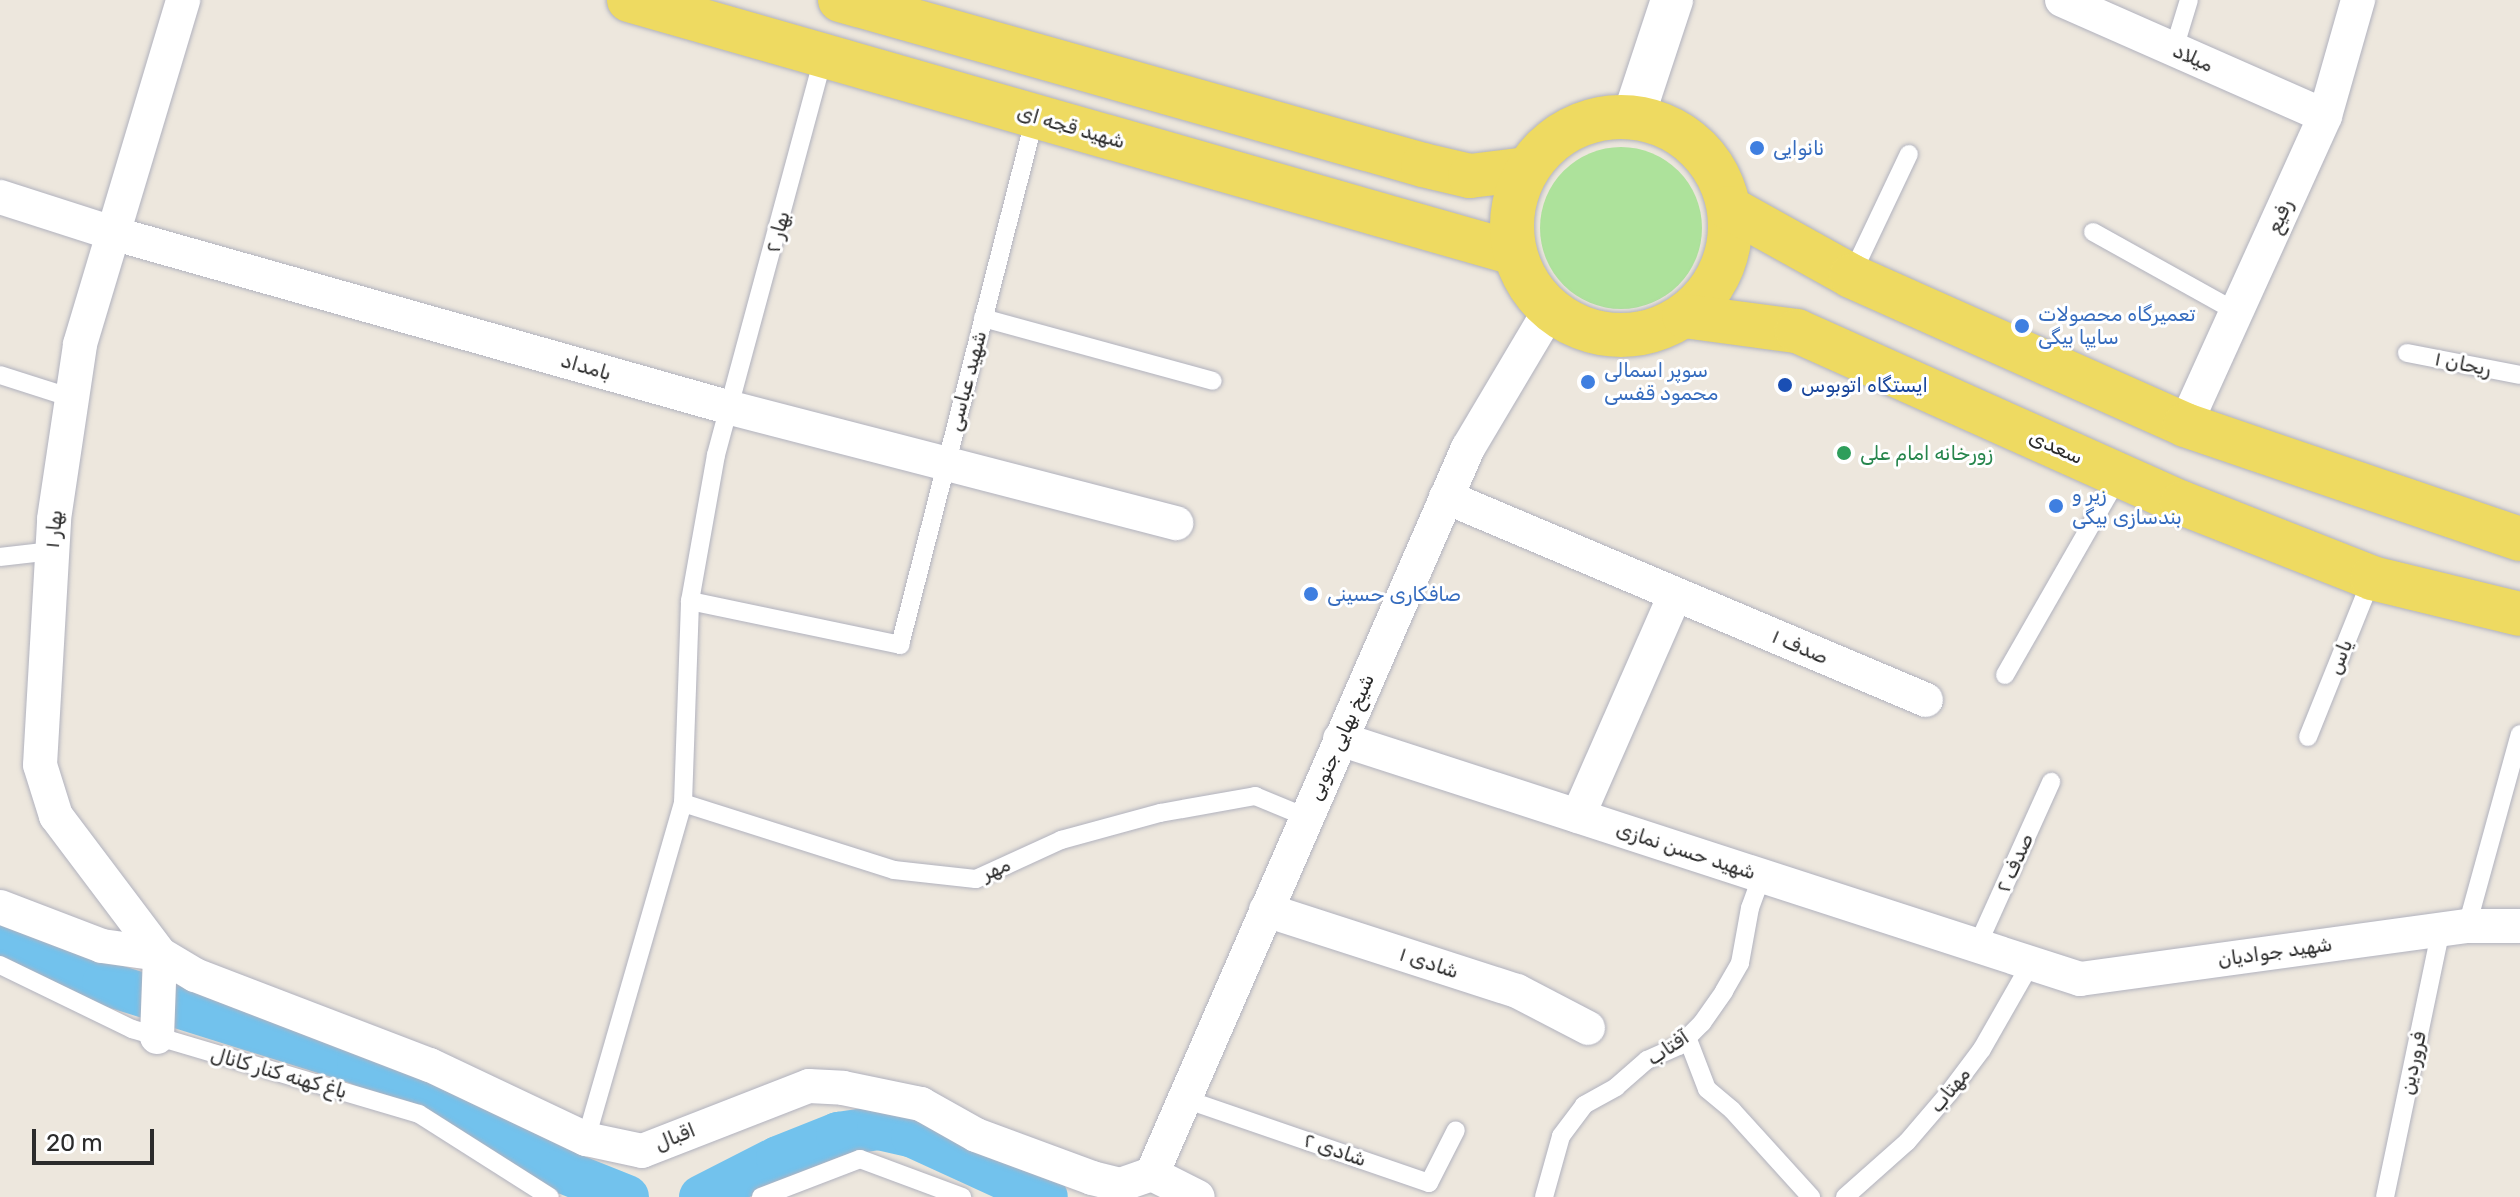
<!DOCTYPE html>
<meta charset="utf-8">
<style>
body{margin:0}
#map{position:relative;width:2520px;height:1197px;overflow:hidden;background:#ede7dd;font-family:Rubik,"Noto Sans Arabic",sans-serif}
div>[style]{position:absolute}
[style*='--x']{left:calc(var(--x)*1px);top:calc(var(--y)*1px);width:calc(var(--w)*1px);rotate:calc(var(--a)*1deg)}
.green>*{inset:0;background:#ade29b}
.round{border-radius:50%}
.canal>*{height:44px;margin:-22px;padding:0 22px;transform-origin:22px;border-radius:22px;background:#72c2ed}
.roads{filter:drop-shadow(0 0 2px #b1b2be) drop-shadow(0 0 2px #b1b2be)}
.service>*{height:18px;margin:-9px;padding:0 9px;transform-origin:9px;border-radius:9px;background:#fff}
.minor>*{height:34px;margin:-17px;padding:0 17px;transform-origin:17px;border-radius:17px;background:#fff}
.tertiary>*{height:42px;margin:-21px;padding:0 21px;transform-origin:21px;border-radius:21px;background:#fff}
.primary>*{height:44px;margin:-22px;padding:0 22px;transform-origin:22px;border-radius:22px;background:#eeda61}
.primary>.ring{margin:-22px;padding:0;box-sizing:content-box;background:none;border:44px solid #eeda61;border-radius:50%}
.dots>*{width:22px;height:22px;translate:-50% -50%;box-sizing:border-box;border:4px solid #fff;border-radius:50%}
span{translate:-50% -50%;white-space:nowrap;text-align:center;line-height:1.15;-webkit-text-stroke:6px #fff;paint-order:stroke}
.street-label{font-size:20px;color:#2b2b2b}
.shop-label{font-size:20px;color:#366cbe}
.left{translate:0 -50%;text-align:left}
.transit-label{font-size:20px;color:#164399}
.leisure-label{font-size:20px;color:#27864d}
.scale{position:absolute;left:32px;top:1129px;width:122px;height:36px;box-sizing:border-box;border:4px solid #2b2b2b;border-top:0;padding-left:10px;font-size:24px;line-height:28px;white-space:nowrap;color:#2b2b2b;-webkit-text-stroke:6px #fff;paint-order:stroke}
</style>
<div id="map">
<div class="green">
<i class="round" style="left:1540px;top:147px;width:162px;height:162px"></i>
</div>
<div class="canal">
<i style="--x:0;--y:933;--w:115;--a:25.7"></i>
<i style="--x:104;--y:983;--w:267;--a:17.4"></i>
<i style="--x:359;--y:1063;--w:108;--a:26.3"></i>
<i style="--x:456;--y:1111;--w:122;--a:29.5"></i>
<i style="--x:562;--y:1171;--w:70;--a:21.8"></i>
<i style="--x:701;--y:1197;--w:86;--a:-26.9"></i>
<i style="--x:778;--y:1158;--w:65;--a:-21.8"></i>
<i style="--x:838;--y:1134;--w:41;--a:-8.3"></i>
<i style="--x:879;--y:1128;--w:35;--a:13"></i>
<i style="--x:913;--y:1136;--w:146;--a:24.6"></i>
</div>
<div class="roads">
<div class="service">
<i style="--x:2174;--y:49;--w:51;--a:-73"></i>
<i style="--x:2093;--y:232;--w:165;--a:29.1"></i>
<i style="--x:1851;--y:276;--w:135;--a:-64.6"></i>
<i style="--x:983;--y:318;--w:238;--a:15.3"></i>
<i style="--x:2407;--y:353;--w:115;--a:11"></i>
<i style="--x:0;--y:375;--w:76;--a:17.7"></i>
<i style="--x:0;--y:557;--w:52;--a:-6.6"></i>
<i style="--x:690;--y:601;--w:215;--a:11.8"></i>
<i style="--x:900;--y:645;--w:545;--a:-75.66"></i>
<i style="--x:2005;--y:675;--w:229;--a:-60.2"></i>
<i style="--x:2308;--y:737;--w:171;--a:-68.1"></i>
<i style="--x:683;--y:803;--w:221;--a:17.6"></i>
<i style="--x:894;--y:870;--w:82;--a:6.3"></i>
<i style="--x:976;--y:879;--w:94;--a:-24.6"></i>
<i style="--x:1061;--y:840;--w:103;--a:-15.3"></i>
<i style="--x:1160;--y:813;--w:97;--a:-10.1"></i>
<i style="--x:1255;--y:796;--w:55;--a:22.4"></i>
<i style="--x:2467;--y:926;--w:199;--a:-74.6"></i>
<i style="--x:1978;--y:944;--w:178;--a:-65.7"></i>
<i style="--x:0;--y:965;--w:147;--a:25.9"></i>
<i style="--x:132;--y:1029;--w:299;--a:16.5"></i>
<i style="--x:419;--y:1114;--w:155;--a:32.4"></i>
<i style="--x:1687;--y:1037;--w:56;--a:69"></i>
<i style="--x:1707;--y:1089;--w:33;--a:40"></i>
<i style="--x:1732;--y:1110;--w:118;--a:47.8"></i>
<i style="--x:1185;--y:1099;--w:258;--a:19"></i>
<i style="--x:1429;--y:1183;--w:59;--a:-63"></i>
<i style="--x:586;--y:1139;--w:350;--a:-73.9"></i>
<i style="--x:683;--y:803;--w:202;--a:-88"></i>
<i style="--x:690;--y:601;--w:148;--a:-79.9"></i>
<i style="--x:716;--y:455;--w:413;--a:-74.9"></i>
<i style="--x:761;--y:1197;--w:106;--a:-21"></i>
<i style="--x:860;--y:1159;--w:109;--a:20.4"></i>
<i style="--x:1544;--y:1197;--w:63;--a:-74.4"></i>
<i style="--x:1561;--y:1136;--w:39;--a:-53"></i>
<i style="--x:1584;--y:1105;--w:37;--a:-29"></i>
<i style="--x:1616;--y:1087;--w:41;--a:-41.1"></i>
<i style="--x:1647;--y:1060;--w:35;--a:-24"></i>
<i style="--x:1679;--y:1046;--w:33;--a:-45"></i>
<i style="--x:1702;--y:1023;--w:39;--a:-55"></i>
<i style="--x:1724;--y:991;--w:32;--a:-60"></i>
<i style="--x:1740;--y:963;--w:56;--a:-79.7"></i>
<i style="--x:1750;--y:908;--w:35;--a:-70"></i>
<i style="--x:1845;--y:1197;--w:83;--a:-41.6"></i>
<i style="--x:1907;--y:1142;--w:65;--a:-49.4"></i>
<i style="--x:1949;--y:1093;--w:55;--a:-53.1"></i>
<i style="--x:1982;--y:1049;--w:99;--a:-60.3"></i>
<i style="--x:2385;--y:1197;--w:273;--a:-78.2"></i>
</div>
<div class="minor">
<i style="--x:2062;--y:0;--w:287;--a:23.8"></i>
<i style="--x:0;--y:197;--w:118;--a:17.8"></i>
<i style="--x:112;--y:233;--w:643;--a:15.79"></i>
<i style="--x:731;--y:408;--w:460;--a:14.5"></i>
<i style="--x:2185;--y:425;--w:339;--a:-65.6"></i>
<i style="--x:2325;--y:116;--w:121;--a:-74.1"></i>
<i style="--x:1446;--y:497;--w:521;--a:22.92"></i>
<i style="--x:1340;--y:739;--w:778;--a:17.97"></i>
<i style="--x:2080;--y:979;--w:391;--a:-7.8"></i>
<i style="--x:2467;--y:926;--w:53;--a:0"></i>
<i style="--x:1578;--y:816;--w:241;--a:-66.3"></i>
<i style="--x:0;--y:907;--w:109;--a:20.9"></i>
<i style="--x:102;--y:946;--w:59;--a:7.9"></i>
<i style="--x:160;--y:954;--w:41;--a:31"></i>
<i style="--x:195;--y:975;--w:252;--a:21"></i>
<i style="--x:430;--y:1065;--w:173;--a:25.4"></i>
<i style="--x:586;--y:1139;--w:57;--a:12.1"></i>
<i style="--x:642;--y:1151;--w:179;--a:-21.3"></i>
<i style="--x:809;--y:1086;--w:34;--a:3"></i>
<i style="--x:843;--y:1088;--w:80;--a:11.6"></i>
<i style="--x:921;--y:1104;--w:63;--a:29.4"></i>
<i style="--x:976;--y:1135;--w:124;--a:20.3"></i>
<i style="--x:1092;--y:1178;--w:29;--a:14"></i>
<i style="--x:1120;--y:1185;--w:34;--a:-19"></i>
<i style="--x:1152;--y:1174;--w:51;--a:26.6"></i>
<i style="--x:1266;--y:910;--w:264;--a:17.9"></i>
<i style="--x:1517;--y:991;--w:80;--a:27.5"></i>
<i style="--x:157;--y:1037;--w:83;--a:-87.9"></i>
<i style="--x:160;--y:954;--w:173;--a:-127"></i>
<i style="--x:56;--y:816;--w:53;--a:-107.4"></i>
<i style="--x:40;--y:765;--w:246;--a:-86.7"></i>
<i style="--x:54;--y:519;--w:177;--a:-81.5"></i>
<i style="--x:80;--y:344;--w:359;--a:-73.3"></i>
<i style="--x:1152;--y:1174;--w:792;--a:-66.48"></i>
<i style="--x:1468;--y:448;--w:161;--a:-59.3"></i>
</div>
<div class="tertiary">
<i style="--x:1633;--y:118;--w:124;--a:-71.7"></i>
</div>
<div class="primary">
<i style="--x:629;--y:0;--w:920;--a:15.95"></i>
<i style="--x:840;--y:0;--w:606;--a:15.8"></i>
<i style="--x:1423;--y:165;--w:48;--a:13.2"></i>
<i style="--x:1470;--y:176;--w:57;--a:-7"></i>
<i class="ring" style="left:1512px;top:117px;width:174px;height:174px"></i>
<i style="--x:1729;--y:208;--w:140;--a:29.1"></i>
<i style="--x:1851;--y:276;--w:366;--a:24"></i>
<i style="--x:2185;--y:425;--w:354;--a:18.8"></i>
<i style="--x:1684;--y:316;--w:114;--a:7.6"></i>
<i style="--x:1797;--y:331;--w:422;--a:24.1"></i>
<i style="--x:2182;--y:503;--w:204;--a:21.5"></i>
<i style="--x:2372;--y:578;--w:152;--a:13.7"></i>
</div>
</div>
<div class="dots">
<i style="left:1757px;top:148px;background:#3f7fe0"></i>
<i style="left:2022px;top:326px;background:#3f7fe0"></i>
<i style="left:1588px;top:382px;background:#3f7fe0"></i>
<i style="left:1785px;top:385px;background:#1a4fb4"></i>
<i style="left:1844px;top:453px;background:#2e9e5b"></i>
<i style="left:2056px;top:506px;background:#3f7fe0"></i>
<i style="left:1311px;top:594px;background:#3f7fe0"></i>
</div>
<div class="street-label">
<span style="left:2193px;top:58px;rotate:24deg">میلاد</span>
<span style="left:1071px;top:127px;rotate:16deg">شهید قجه ای</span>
<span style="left:2280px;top:216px;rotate:-66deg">رفیع</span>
<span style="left:778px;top:232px;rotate:-75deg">بهار ۲</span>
<span style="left:2463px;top:364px;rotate:11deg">ریحان ۱</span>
<span style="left:586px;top:367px;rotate:16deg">بامداد</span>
<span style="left:967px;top:381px;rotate:-75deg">شهید عباسی</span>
<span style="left:2056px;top:447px;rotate:24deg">سعدی</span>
<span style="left:54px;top:529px;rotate:-85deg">بهار ۱</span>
<span style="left:1800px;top:647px;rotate:23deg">صدف ۱</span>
<span style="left:2340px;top:657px;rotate:-68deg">یاس</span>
<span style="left:1341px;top:737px;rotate:-66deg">شیخ بهایی جنوبی</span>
<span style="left:1686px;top:851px;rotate:18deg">شهید حسن نمازی</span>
<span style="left:2015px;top:863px;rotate:-66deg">صدف ۲</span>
<span style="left:996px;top:869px;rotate:-23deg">مهر</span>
<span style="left:2275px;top:952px;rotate:-8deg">شهید جوادیان</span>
<span style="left:1429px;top:963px;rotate:18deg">شادی ۱</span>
<span style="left:1668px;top:1048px;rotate:-34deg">آفتاب</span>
<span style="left:2413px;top:1063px;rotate:-78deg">فروردین</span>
<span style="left:279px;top:1073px;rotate:16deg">باغ کهنه کنار کانال</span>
<span style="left:1950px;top:1090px;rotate:-51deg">مهتاب</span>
<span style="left:675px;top:1137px;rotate:-22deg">اقبال</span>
<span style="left:1335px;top:1150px;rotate:19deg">شادی ۲</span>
</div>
<div class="shop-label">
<span class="left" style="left:1773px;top:148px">نانوایی</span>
<span class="left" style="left:2038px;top:326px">تعمیرگاه محصولات<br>سایپا بیگی</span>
<span class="left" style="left:1604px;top:382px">سوپر اسمالی<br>محمود قفسی</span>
<span class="left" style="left:2072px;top:506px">زیر و<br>بندسازی بیگی</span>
<span class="left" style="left:1327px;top:594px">صافکاری حسینی</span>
</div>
<div class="transit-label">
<span class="left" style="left:1801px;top:385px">ایستگاه اتوبوس</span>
</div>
<div class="leisure-label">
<span class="left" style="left:1860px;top:453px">زورخانه امام علی</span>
</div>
<div class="scale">20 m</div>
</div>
